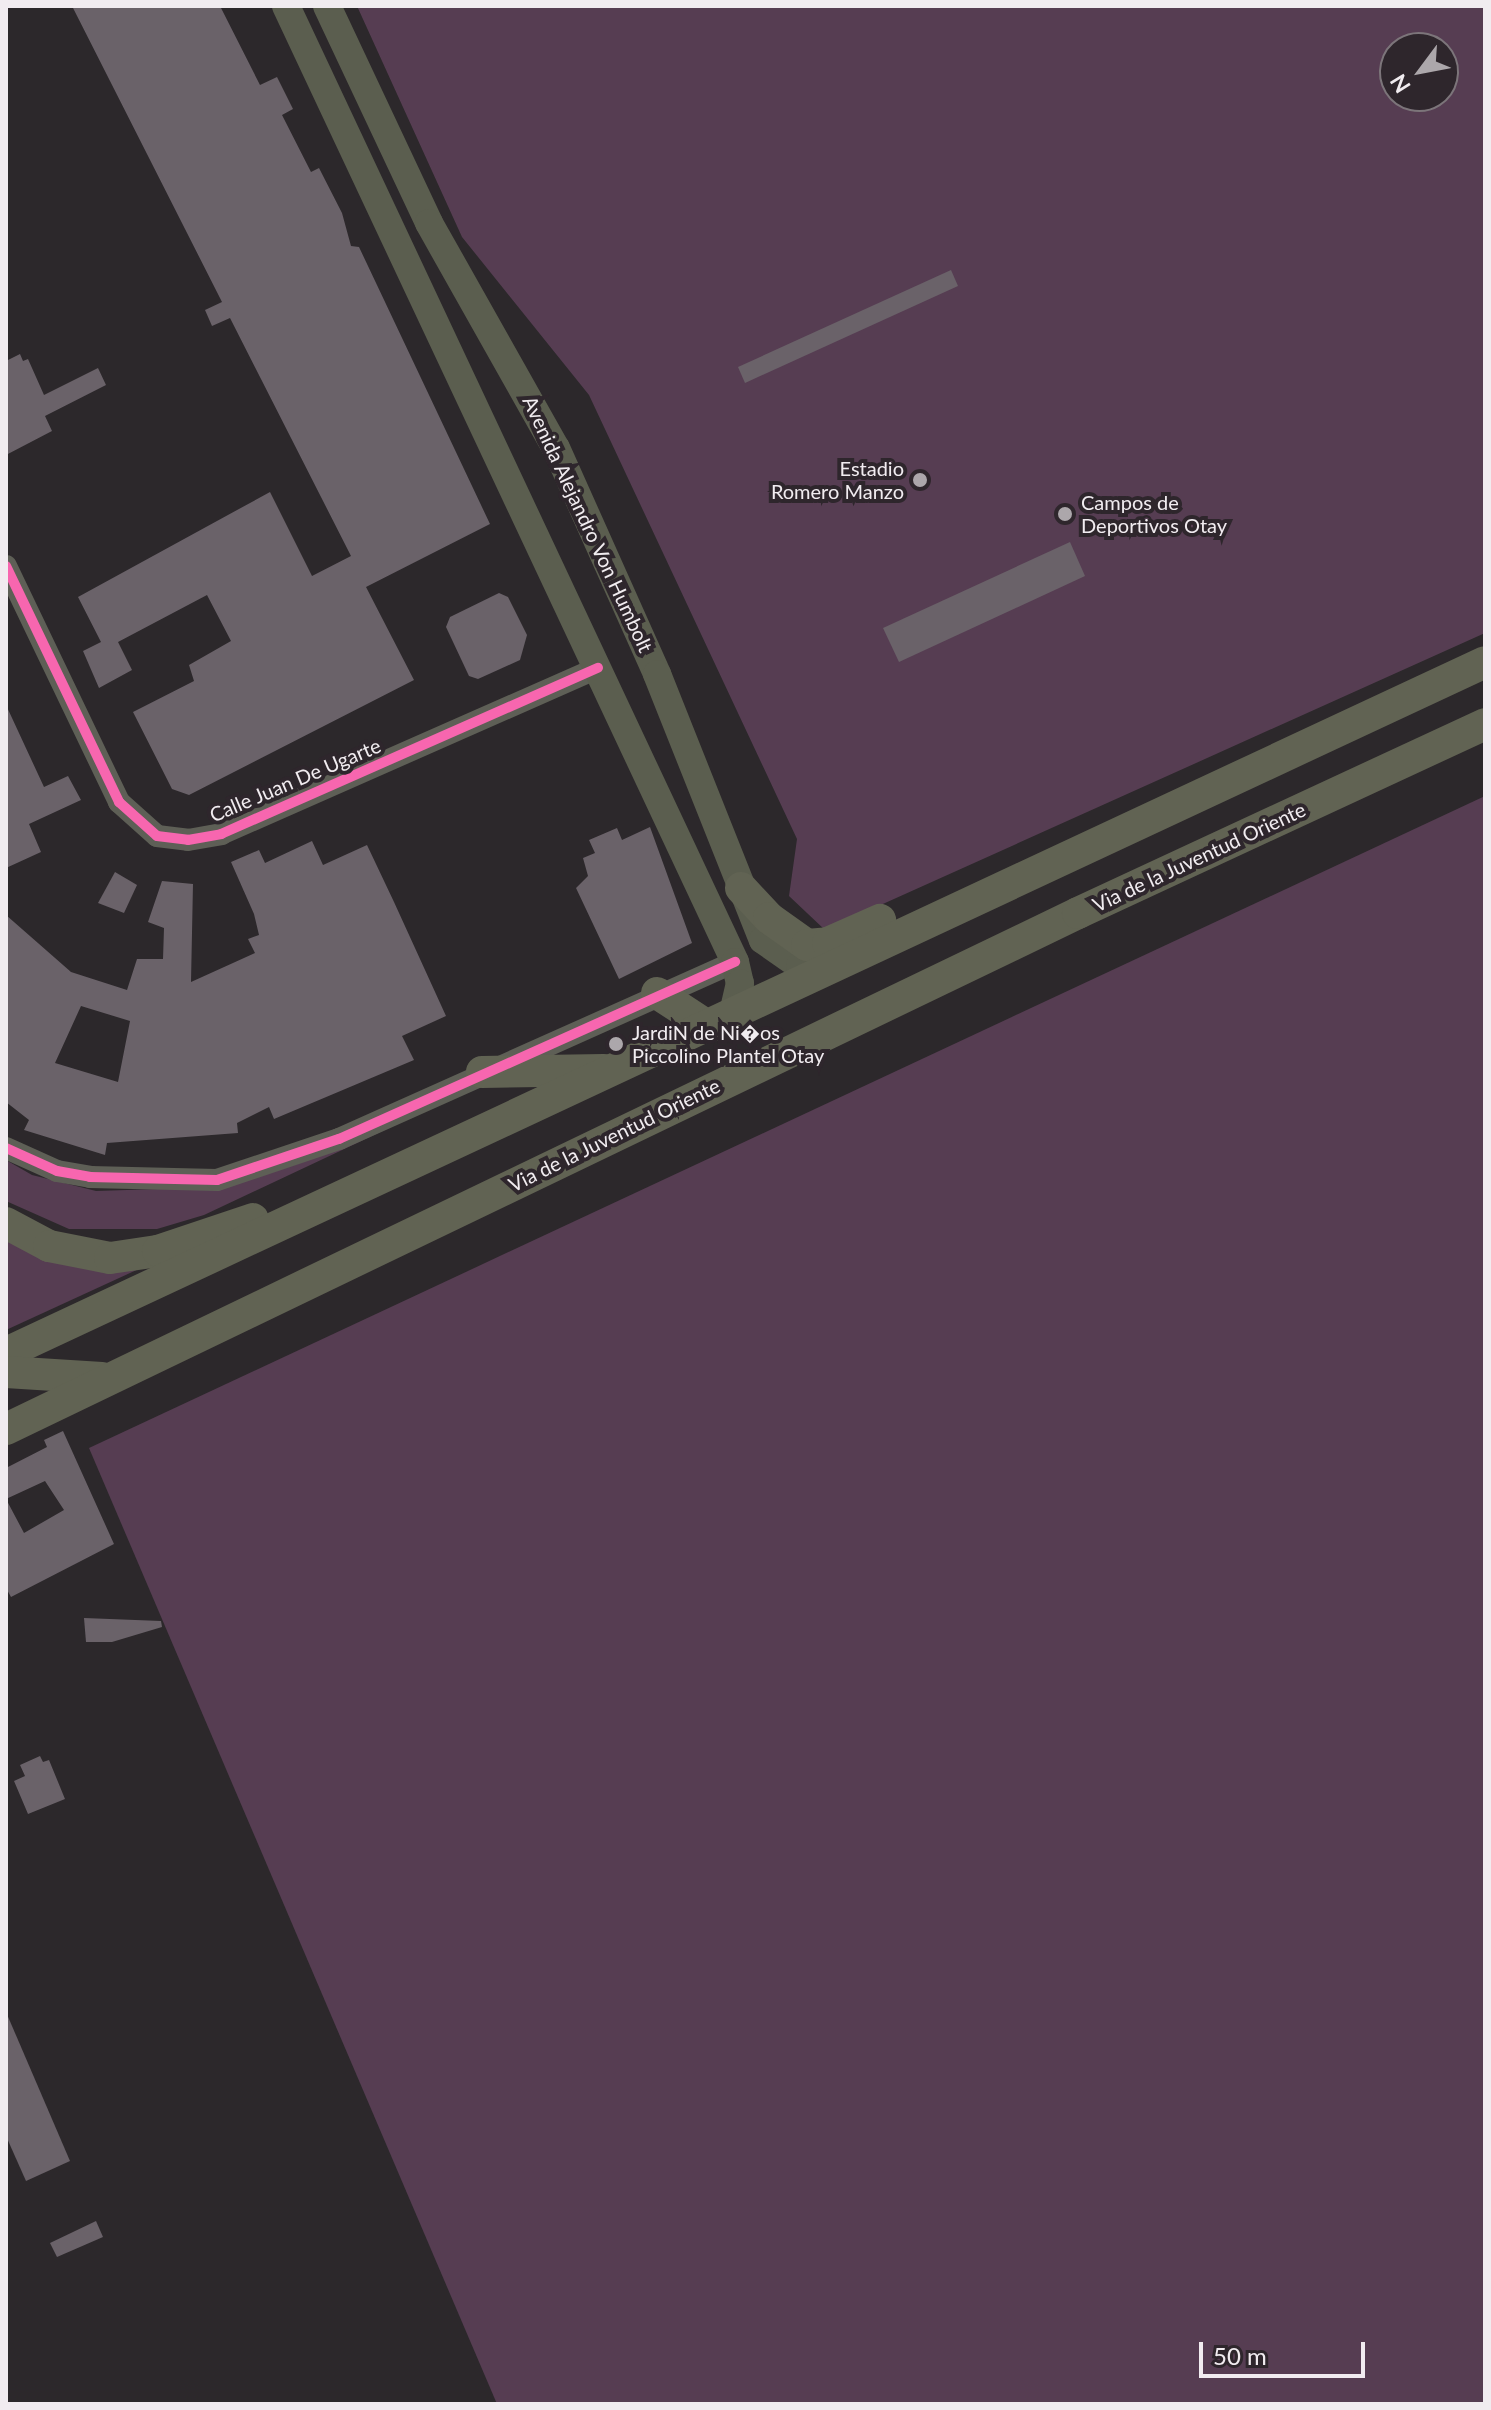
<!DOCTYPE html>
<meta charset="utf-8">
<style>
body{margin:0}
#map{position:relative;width:1491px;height:2410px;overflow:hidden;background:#2c282b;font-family:Lato,sans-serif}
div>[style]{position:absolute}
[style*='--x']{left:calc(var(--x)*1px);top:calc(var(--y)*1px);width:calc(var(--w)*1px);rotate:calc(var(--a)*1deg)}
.green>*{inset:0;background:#563d52}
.building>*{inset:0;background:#6a6269}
.minor>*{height:22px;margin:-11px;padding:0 11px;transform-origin:11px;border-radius:11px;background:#5e5f56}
.major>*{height:28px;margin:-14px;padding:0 14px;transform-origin:14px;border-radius:14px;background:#5b5e4f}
.highway>*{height:32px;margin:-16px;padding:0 16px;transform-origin:16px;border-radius:16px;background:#616353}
.cycleway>*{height:10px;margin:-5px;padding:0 5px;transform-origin:5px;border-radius:5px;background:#f766af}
.dots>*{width:22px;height:22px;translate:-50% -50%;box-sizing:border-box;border:4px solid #2e262c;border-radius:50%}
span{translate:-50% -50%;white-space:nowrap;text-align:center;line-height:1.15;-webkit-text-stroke:8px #2e262c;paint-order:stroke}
.poi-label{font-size:20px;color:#f1ecf0}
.right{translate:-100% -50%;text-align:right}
.left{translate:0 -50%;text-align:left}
.street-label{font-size:20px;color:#f1ecf0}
.frame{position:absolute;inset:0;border:8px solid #f1ecf0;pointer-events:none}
.north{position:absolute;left:1379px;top:32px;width:80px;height:80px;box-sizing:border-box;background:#2e262c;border:2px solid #7c757a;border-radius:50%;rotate:238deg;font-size:22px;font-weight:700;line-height:32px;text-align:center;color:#f1ecf0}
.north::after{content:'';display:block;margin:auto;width:28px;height:36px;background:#aca7ab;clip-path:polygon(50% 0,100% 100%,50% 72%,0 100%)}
.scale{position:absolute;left:1199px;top:2342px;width:166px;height:36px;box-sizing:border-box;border:4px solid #f1ecf0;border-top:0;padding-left:10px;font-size:24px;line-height:28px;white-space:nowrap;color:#f1ecf0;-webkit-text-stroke:6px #2e262c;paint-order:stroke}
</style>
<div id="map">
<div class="green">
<i style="clip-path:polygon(evenodd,357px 6px,1485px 6px,1485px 633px,825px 930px,789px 896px,797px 839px,589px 395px,462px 237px,357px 6px,1395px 48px,1443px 48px,1443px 96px,1395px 96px,1395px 48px)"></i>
<i style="clip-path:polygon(1485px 796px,1485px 2404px,497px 2404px,89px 1448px)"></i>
<i style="clip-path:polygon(442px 1103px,204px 1215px,157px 1229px,69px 1229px,6px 1201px,6px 1160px,32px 1175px,96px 1191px,219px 1187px)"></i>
<i style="clip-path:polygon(6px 1237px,167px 1256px,6px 1330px)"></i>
</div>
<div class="building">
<i style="clip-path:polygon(72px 6px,220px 6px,260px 85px,277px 77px,293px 109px,282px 115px,311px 172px,319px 168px,342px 213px,351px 246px,359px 247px,490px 524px,366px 587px,414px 680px,189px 795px,172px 789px,133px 712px,194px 681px,189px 665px,231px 641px,207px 595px,118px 642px,132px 670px,99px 688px,83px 651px,101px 642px,78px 597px,270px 492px,312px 576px,351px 556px,230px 318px,212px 326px,205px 310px,222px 302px)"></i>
<i style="clip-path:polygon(951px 270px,958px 286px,745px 383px,738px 367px)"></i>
<i style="clip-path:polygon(20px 354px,23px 361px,28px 359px,44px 395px,98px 368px,106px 385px,45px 416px,52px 431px,6px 455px,6px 361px)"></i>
<i style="clip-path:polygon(1070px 542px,1085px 576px,899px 662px,883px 628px)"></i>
<i style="clip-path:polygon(499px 593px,508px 597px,527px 635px,520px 660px,478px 679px,469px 676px,446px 627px,450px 617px)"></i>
<i style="clip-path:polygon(6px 705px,44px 787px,68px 776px,81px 800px,29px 824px,41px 852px,6px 868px)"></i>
<i style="clip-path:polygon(650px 827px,692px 943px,619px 979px,576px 888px,588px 876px,583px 858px,595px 853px,589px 840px,617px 828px,622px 840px)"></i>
<i style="clip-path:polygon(evenodd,312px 841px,323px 865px,367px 845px,394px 902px,446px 1016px,402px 1036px,414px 1060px,274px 1119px,269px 1107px,237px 1123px,238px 1133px,107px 1143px,105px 1155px,24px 1130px,29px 1120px,6px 1102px,6px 915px,71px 972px,127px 990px,137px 959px,163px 959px,164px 928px,148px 922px,162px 881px,193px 884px,191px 982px,255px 953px,248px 939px,259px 935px,254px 914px,231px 862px,259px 850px,265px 863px,312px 841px,81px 1006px,130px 1021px,118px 1082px,55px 1063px,81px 1006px)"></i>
<i style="clip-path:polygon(115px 872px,137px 885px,124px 913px,98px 903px)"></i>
<i style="clip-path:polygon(63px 1431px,114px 1544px,11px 1597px,6px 1588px,6px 1499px,24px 1533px,64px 1510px,45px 1481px,6px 1499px,6px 1468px,47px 1447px,44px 1440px)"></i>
<i style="clip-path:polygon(84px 1618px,161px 1621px,162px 1627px,112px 1642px,86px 1642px)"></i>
<i style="clip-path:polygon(40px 1756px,43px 1762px,49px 1760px,65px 1799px,28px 1814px,14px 1781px,25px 1776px,20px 1765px)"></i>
<i style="clip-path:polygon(6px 2012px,70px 2161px,26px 2181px,6px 2136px)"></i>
<i style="clip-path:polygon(96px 2221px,103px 2237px,57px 2257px,50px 2243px)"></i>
</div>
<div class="minor">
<i style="--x:6;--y:566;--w:262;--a:64.4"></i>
<i style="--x:119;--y:802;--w:51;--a:41.8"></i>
<i style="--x:157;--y:836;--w:31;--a:7"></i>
<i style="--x:188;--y:840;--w:34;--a:-10"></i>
<i style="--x:221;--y:834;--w:412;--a:-23.8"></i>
<i style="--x:6;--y:1148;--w:56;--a:24.3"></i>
<i style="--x:57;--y:1171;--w:34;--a:10"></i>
<i style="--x:90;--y:1177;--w:127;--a:1.4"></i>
<i style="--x:217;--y:1180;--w:129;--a:-18.6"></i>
<i style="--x:339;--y:1139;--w:434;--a:-24.1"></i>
</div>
<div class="major">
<i style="--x:286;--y:6;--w:1056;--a:64.84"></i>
<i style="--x:735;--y:962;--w:22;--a:77"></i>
<i style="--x:740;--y:983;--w:32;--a:103"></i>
<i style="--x:327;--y:6;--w:240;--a:64.8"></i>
<i style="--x:429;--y:223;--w:258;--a:60.6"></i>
<i style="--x:556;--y:448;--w:248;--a:65.9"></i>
<i style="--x:657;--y:674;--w:286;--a:68.3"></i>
<i style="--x:763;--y:940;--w:45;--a:35.1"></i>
<i style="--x:800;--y:966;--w:35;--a:-2"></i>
</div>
<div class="highway">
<i style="--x:741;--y:888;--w:41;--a:47"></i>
<i style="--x:769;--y:918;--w:47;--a:35.4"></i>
<i style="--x:807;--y:945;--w:21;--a:-5"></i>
<i style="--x:828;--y:943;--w:57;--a:-23.9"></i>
<i style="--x:657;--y:993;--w:62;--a:33.2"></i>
<i style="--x:482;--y:1072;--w:122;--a:-0.9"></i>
<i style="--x:6;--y:1223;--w:49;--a:28.1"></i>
<i style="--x:49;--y:1246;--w:62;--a:11.1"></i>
<i style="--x:110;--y:1258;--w:49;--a:-8.3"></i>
<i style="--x:158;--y:1251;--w:100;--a:-18.6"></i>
<i style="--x:6;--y:1353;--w:1632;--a:-25.04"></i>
<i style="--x:6;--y:1372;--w:96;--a:3.6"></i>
<i style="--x:6;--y:1429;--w:1190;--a:-25.7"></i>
<i style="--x:1078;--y:913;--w:449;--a:-24.9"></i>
</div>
<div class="cycleway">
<i style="--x:6;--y:566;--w:262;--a:64.4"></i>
<i style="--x:119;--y:802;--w:51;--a:41.8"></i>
<i style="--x:157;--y:836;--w:31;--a:7"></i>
<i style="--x:188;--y:840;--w:34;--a:-10"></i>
<i style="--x:221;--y:834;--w:412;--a:-23.8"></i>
<i style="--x:6;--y:1148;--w:56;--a:24.3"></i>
<i style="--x:57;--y:1171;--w:34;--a:10"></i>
<i style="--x:90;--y:1177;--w:127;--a:1.4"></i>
<i style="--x:217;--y:1180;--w:129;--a:-18.6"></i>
<i style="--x:339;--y:1139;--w:434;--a:-24.1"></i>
</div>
<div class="dots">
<i style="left:920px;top:480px;background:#aca7ab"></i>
<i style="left:1065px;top:514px;background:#aca7ab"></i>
<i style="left:616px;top:1044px;background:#aca7ab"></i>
</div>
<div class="poi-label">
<span class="right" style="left:904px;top:480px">Estadio<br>Romero Manzo</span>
<span class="left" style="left:1081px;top:514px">Campos de<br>Deportivos Otay</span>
<span class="left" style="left:632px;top:1044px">JardiN de Ni�os<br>Piccolino Plantel Otay</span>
</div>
<div class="street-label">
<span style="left:588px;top:524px;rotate:65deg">Avenida Alejandro Von Humbolt</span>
<span style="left:295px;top:780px;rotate:-23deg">Calle Juan De Ugarte</span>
<span style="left:1199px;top:857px;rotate:-25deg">Via de la Juventud Oriente</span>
<span style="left:614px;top:1135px;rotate:-26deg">Via de la Juventud Oriente</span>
</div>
<div class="frame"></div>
<div class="north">N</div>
<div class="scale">50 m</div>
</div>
